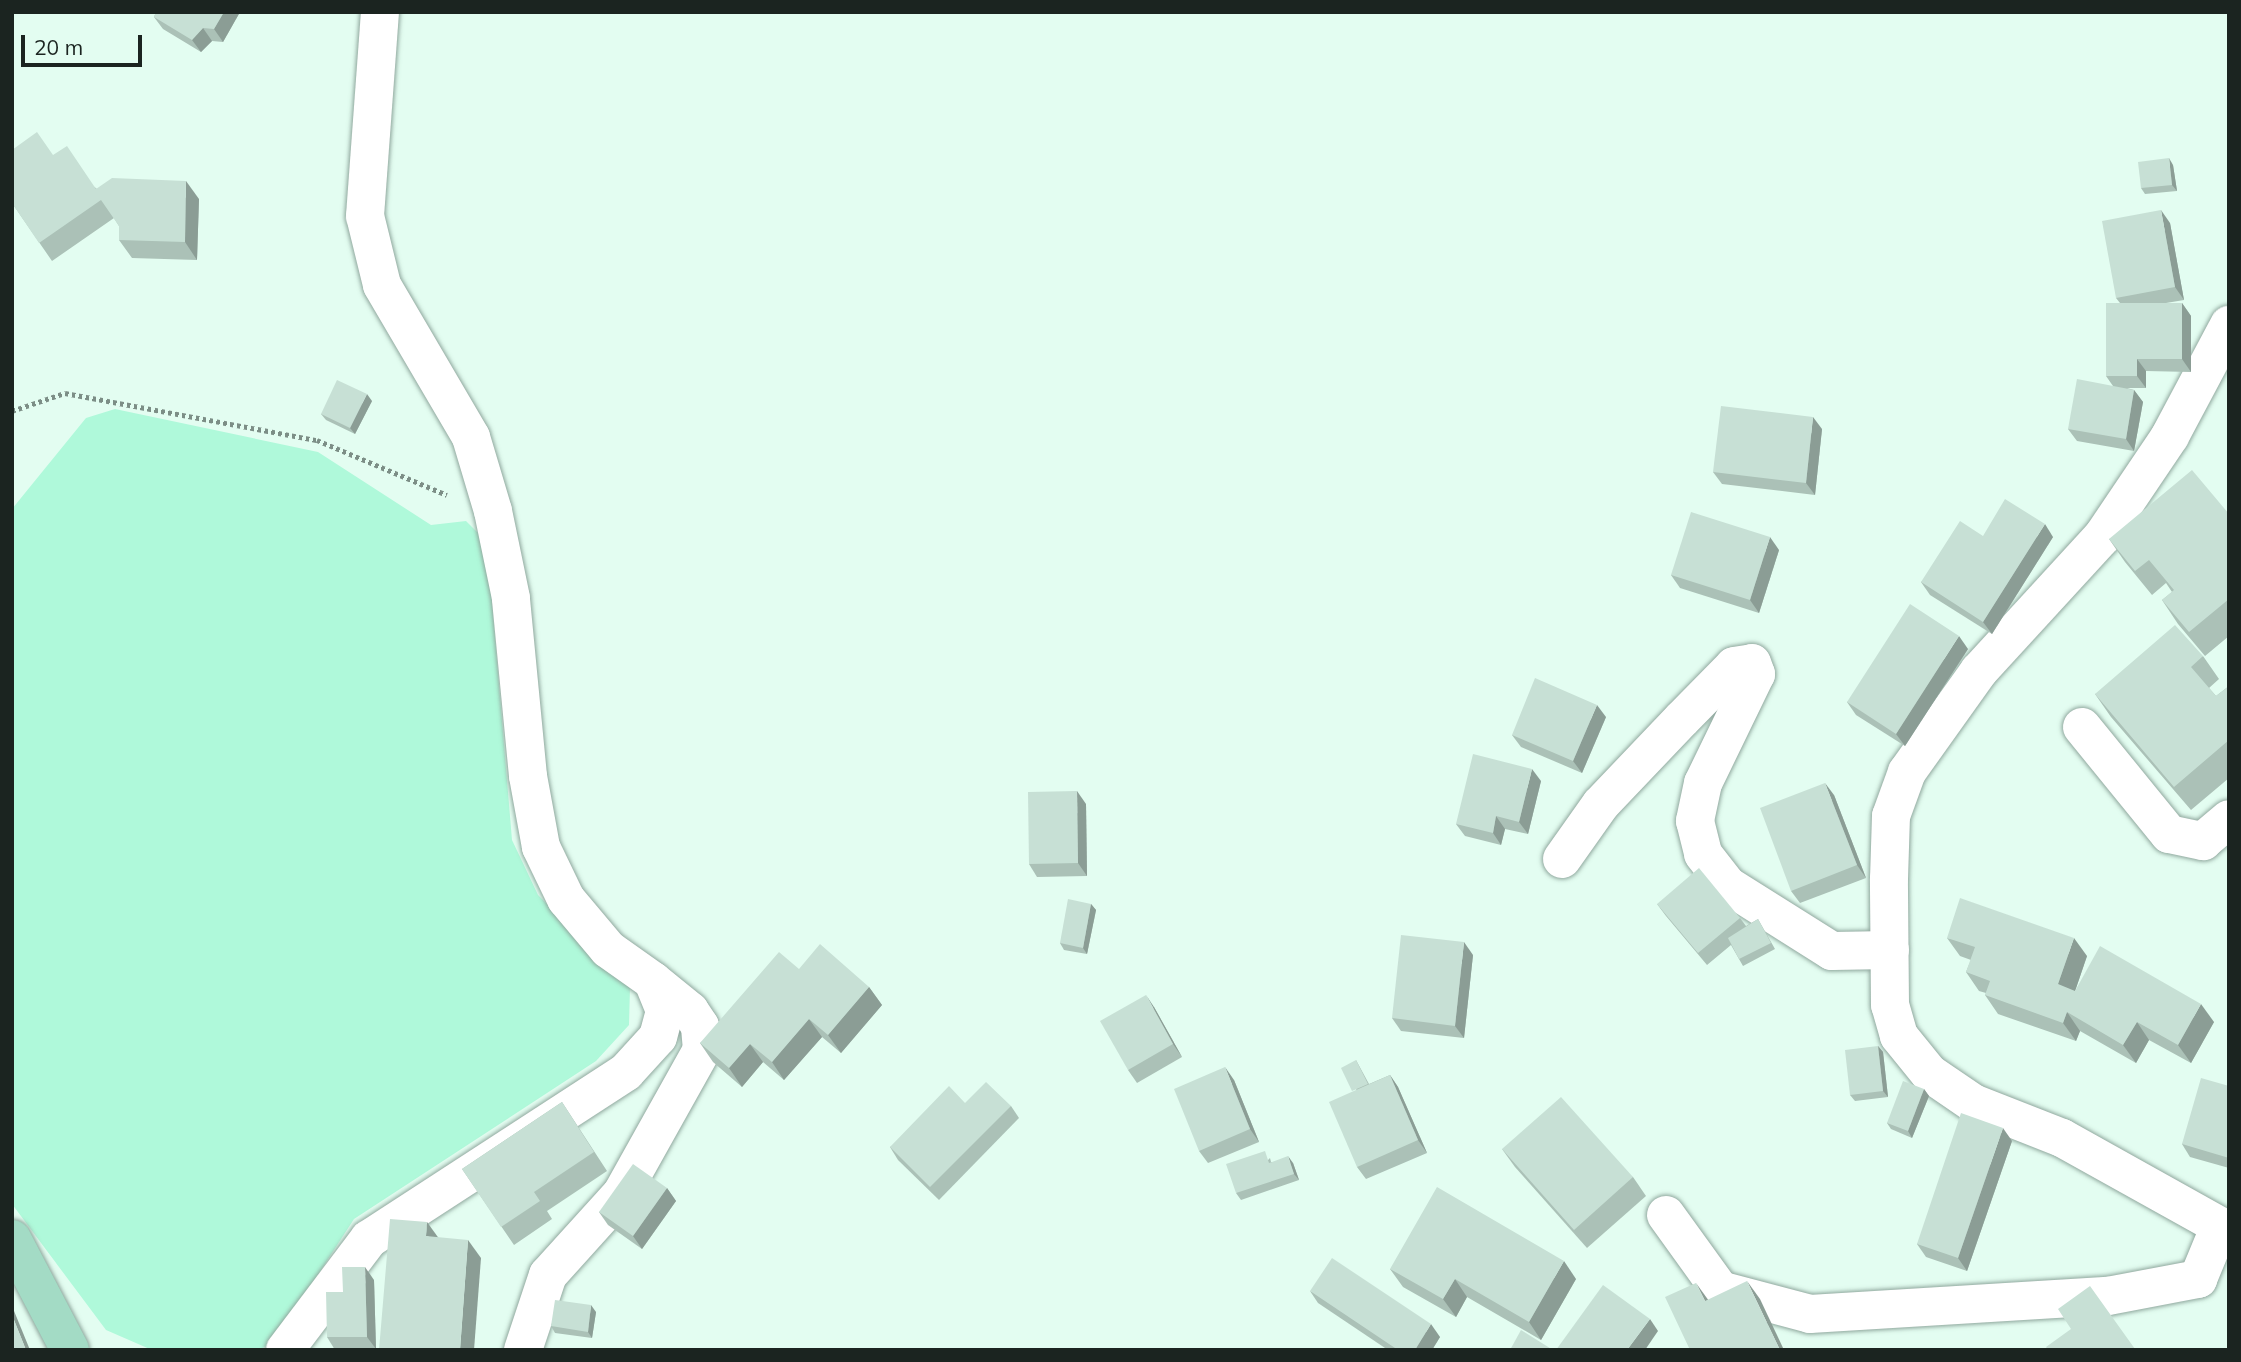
<!DOCTYPE html>
<style>
body{margin:0}
#map{position:relative;width:2241px;height:1362px;overflow:hidden;background:#e3fdf1;font-family:Mulish,sans-serif}
div>[style]{position:absolute}
[style*='--x']{left:calc(var(--x)*1px);top:calc(var(--y)*1px);width:calc(var(--w)*1px);rotate:calc(var(--a)*1deg)}
.green>*{inset:0;background:#aff9da}
.path>*{height:4.5px;margin-top:-2.25px;transform-origin:0;background:repeating-linear-gradient(90deg,#7c8e86 0 3.5px,transparent 0 7px)}
.roads{filter:drop-shadow(0 0 2px #90a89e) drop-shadow(0 0 2px #90a89e)}
.minor>*{height:38px;margin:-19px;padding:0 19px;transform-origin:19px;border-radius:19px;background:#fff}
.major>*{height:38px;margin:-19px;padding:0 19px;transform-origin:19px;border-radius:19px;background:#a3dbc5}
.wall>*{inset:0;background:#abc1b7}
.shaded-wall>*{inset:0;background:#8b9d95}
.building>*{inset:0;background:#c7e0d5}
span{translate:-50% -50%;white-space:nowrap;text-align:center;line-height:1.15;-webkit-text-stroke:6px #e3fdf1;paint-order:stroke}
.frame{position:absolute;inset:0;border:14px solid #1b2420;pointer-events:none}
.scale{position:absolute;left:21px;top:35px;width:121px;height:32px;box-sizing:border-box;border:4px solid #1b2420;border-top:0;padding-left:9px;font-size:21px;line-height:24px;white-space:nowrap;color:#1b2420;-webkit-text-stroke:5px #e3fdf1;paint-order:stroke}
</style>
<div id="map">
<div class="green">
<i style="clip-path:polygon(115px 409px,318px 452px,431px 525px,466px 521px,487px 542px,512px 840px,538px 895px,630px 988px,629px 1025px,596px 1061px,354px 1219px,275px 1341px,259px 1350px,152px 1350px,106px 1330px,12px 1204px,12px 509px,86px 418px)"></i>
</div>
<div class="path">
<i style="--x:12;--y:411;--w:56;--a:-18.8"></i>
<i style="--x:65;--y:393;--w:256;--a:10.6"></i>
<i style="--x:317;--y:440;--w:141;--a:22.9"></i>
</div>
<div class="roads">
<div class="minor">
<i style="--x:2082;--y:727;--w:138;--a:50.9"></i>
<i style="--x:2169;--y:834;--w:35;--a:12"></i>
<i style="--x:2203;--y:841;--w:34;--a:-40"></i>
<i style="--x:1562;--y:859;--w:67;--a:-54.7"></i>
<i style="--x:1601;--y:804;--w:117;--a:-46.4"></i>
<i style="--x:1682;--y:719;--w:74;--a:-45.5"></i>
<i style="--x:1734;--y:666;--w:18;--a:-9"></i>
<i style="--x:1752;--y:663;--w:12;--a:70"></i>
<i style="--x:1756;--y:674;--w:121;--a:115.9"></i>
<i style="--x:1703;--y:783;--w:39;--a:102"></i>
<i style="--x:1695;--y:821;--w:34;--a:76"></i>
<i style="--x:1703;--y:854;--w:39;--a:52"></i>
<i style="--x:1727;--y:885;--w:124;--a:32.2"></i>
<i style="--x:1832;--y:951;--w:58;--a:-1"></i>
<i style="--x:1666;--y:1215;--w:92;--a:54.2"></i>
<i style="--x:1720;--y:1290;--w:93;--a:14.9"></i>
<i style="--x:1810;--y:1314;--w:299;--a:-3.5"></i>
<i style="--x:2108;--y:1296;--w:92;--a:-10.7"></i>
<i style="--x:2198;--y:1279;--w:57;--a:-67.5"></i>
<i style="--x:2220;--y:1226;--w:181;--a:-150.9"></i>
<i style="--x:2062;--y:1138;--w:96;--a:-158.5"></i>
<i style="--x:1973;--y:1103;--w:53;--a:-145.7"></i>
<i style="--x:1929;--y:1073;--w:48;--a:-129"></i>
<i style="--x:1899;--y:1036;--w:32;--a:-106"></i>
<i style="--x:1890;--y:1005;--w:126;--a:-90.5"></i>
<i style="--x:1889;--y:879;--w:63;--a:-88.2"></i>
<i style="--x:1891;--y:816;--w:47;--a:-70"></i>
<i style="--x:1907;--y:772;--w:124;--a:-54.5"></i>
<i style="--x:1979;--y:671;--w:182;--a:-47.5"></i>
<i style="--x:2102;--y:537;--w:122;--a:-56"></i>
<i style="--x:2170;--y:436;--w:126;--a:-62"></i>
<i style="--x:285;--y:1350;--w:139;--a:-52.9"></i>
<i style="--x:369;--y:1239;--w:306;--a:-33"></i>
<i style="--x:626;--y:1072;--w:47;--a:-47.6"></i>
<i style="--x:658;--y:1037;--w:27;--a:-75"></i>
<i style="--x:665;--y:1011;--w:32;--a:-112"></i>
<i style="--x:653;--y:981;--w:55;--a:-144.6"></i>
<i style="--x:608;--y:949;--w:65;--a:-130"></i>
<i style="--x:566;--y:899;--w:58;--a:-115.7"></i>
<i style="--x:541;--y:847;--w:72;--a:-100.4"></i>
<i style="--x:528;--y:776;--w:179;--a:-95.5"></i>
<i style="--x:511;--y:598;--w:89;--a:-101.7"></i>
<i style="--x:493;--y:511;--w:77;--a:-106.6"></i>
<i style="--x:471;--y:437;--w:176;--a:-120.4"></i>
<i style="--x:382;--y:285;--w:71;--a:-103.8"></i>
<i style="--x:365;--y:216;--w:205;--a:-85.8"></i>
<i style="--x:523;--y:1350;--w:79;--a:-71.6"></i>
<i style="--x:548;--y:1275;--w:110;--a:-47.9"></i>
<i style="--x:622;--y:1193;--w:164;--a:-60.8"></i>
<i style="--x:702;--y:1050;--w:24;--a:-95"></i>
<i style="--x:700;--y:1026;--w:18;--a:-124"></i>
<i style="--x:690;--y:1011;--w:48;--a:-141"></i>
</div>
<div class="major">
<i style="--x:12;--y:1239;--w:125;--a:62.4"></i>
</div>
</div>
<div class="wall">
<i style="clip-path:polygon(156px 12px,240px 12px,223px 42px,212px 41px,201px 52px,163px 29px,154px 17px)"></i>
<i style="clip-path:polygon(53px 155px,97px 189px,199px 199px,197px 260px,132px 258px,119px 240px,119px 226px,114px 218px,52px 261px,12px 203px)"></i>
<i style="clip-path:polygon(2173px 165px,2177px 191px,2145px 194px,2141px 188px)"></i>
<i style="clip-path:polygon(2170px 223px,2184px 300px,2166px 303px,2182px 303px,2191px 316px,2191px 372px,2146px 371px,2146px 388px,2127px 388px,2134px 390px,2143px 402px,2134px 451px,2077px 441px,2068px 429px,2113px 386px,2106px 376px,2120px 303px,2116px 298px)"></i>
<i style="clip-path:polygon(372px 401px,355px 434px,326px 420px,321px 414px)"></i>
<i style="clip-path:polygon(1822px 429px,1815px 495px,1722px 484px,1713px 472px)"></i>
<i style="clip-path:polygon(2229px 514px,2229px 636px,2205px 656px,2178px 624px,2162px 600px,2172px 592px,2166px 583px,2152px 595px,2125px 562px,2109px 539px)"></i>
<i style="clip-path:polygon(1983px 536px,2053px 537px,1992px 634px,1930px 595px,1921px 582px)"></i>
<i style="clip-path:polygon(1779px 550px,1759px 613px,1680px 588px,1671px 575px)"></i>
<i style="clip-path:polygon(1968px 649px,1905px 746px,1856px 715px,1847px 702px)"></i>
<i style="clip-path:polygon(2203px 656px,2219px 679px,2209px 688px,2216px 696px,2229px 686px,2229px 778px,2191px 810px,2111px 717px,2095px 694px)"></i>
<i style="clip-path:polygon(1606px 717px,1582px 773px,1521px 747px,1512px 735px)"></i>
<i style="clip-path:polygon(1541px 781px,1528px 834px,1505px 829px,1501px 845px,1465px 836px,1456px 824px)"></i>
<i style="clip-path:polygon(1834px 795px,1866px 878px,1800px 903px,1791px 891px)"></i>
<i style="clip-path:polygon(1086px 804px,1087px 876px,1037px 877px,1029px 864px)"></i>
<i style="clip-path:polygon(1091px 904px,1096px 910px,1087px 954px,1064px 950px,1060px 943px)"></i>
<i style="clip-path:polygon(1657px 904px,1740px 918px,1746px 926px,1758px 919px,1775px 949px,1743px 966px,1731px 945px,1707px 965px,1666px 916px)"></i>
<i style="clip-path:polygon(1947px 938px,2087px 956px,2075px 991px,2214px 1022px,2191px 1063px,2149px 1040px,2136px 1063px,2080px 1031px,2076px 1041px,1998px 1014px,1985px 995px,1986px 993px,1979px 991px,1966px 972px,1971px 960px,1960px 956px)"></i>
<i style="clip-path:polygon(1473px 955px,1464px 1038px,1401px 1031px,1392px 1018px)"></i>
<i style="clip-path:polygon(799px 969px,869px 987px,882px 1005px,841px 1053px,822px 1037px,784px 1080px,763px 1062px,742px 1087px,713px 1062px,700px 1043px)"></i>
<i style="clip-path:polygon(1154px 1007px,1182px 1057px,1137px 1083px,1128px 1070px)"></i>
<i style="clip-path:polygon(1878px 1046px,1883px 1052px,1888px 1097px,1855px 1101px,1850px 1095px)"></i>
<i style="clip-path:polygon(1356px 1060px,1369px 1084px,1390px 1075px,1398px 1087px,1427px 1153px,1366px 1179px,1357px 1167px)"></i>
<i style="clip-path:polygon(1234px 1080px,1259px 1142px,1208px 1163px,1199px 1151px)"></i>
<i style="clip-path:polygon(2229px 1086px,2229px 1168px,2190px 1157px,2182px 1144px)"></i>
<i style="clip-path:polygon(1924px 1089px,1929px 1096px,1912px 1138px,1891px 1129px,1887px 1123px)"></i>
<i style="clip-path:polygon(562px 1102px,607px 1171px,547px 1211px,552px 1219px,514px 1245px,462px 1169px)"></i>
<i style="clip-path:polygon(965px 1103px,1011px 1106px,1019px 1118px,939px 1200px,898px 1160px,890px 1147px)"></i>
<i style="clip-path:polygon(2012px 1141px,1967px 1271px,1926px 1257px,1917px 1244px)"></i>
<i style="clip-path:polygon(1502px 1149px,1633px 1177px,1646px 1196px,1587px 1248px,1515px 1167px)"></i>
<i style="clip-path:polygon(1270px 1158px,1271px 1162px,1293px 1163px,1299px 1180px,1241px 1200px,1236px 1193px)"></i>
<i style="clip-path:polygon(667px 1188px,676px 1201px,642px 1249px,608px 1225px,599px 1212px)"></i>
<i style="clip-path:polygon(1390px 1269px,1576px 1279px,1541px 1340px,1467px 1297px,1456px 1317px,1403px 1287px)"></i>
<i style="clip-path:polygon(374px 1280px,376px 1349px,335px 1350px,327px 1337px,343px 1292px)"></i>
<i style="clip-path:polygon(1310px 1291px,1440px 1337px,1432px 1350px,1388px 1350px,1318px 1303px)"></i>
<i style="clip-path:polygon(596px 1312px,592px 1338px,555px 1333px,551px 1326px)"></i>
</div>
<div class="shaded-wall">
<i style="clip-path:polygon(224px 12px,240px 12px,223px 42px,214px 29px)"></i>
<i style="clip-path:polygon(203px 28px,212px 41px,201px 52px,192px 40px)"></i>
<i style="clip-path:polygon(2169px 158px,2173px 165px,2177px 191px,2172px 185px)"></i>
<i style="clip-path:polygon(186px 181px,199px 199px,197px 260px,185px 242px)"></i>
<i style="clip-path:polygon(2161px 210px,2170px 223px,2184px 300px,2175px 287px)"></i>
<i style="clip-path:polygon(2182px 303px,2191px 316px,2191px 372px,2182px 359px)"></i>
<i style="clip-path:polygon(2137px 359px,2146px 371px,2146px 388px,2137px 376px)"></i>
<i style="clip-path:polygon(2134px 390px,2143px 402px,2134px 451px,2126px 439px)"></i>
<i style="clip-path:polygon(367px 394px,372px 401px,355px 434px,350px 428px)"></i>
<i style="clip-path:polygon(1813px 417px,1822px 429px,1815px 495px,1806px 483px)"></i>
<i style="clip-path:polygon(2045px 524px,2053px 537px,1992px 634px,1983px 622px)"></i>
<i style="clip-path:polygon(1770px 537px,1779px 550px,1759px 613px,1750px 600px)"></i>
<i style="clip-path:polygon(1959px 636px,1968px 649px,1905px 746px,1896px 734px)"></i>
<i style="clip-path:polygon(1597px 705px,1606px 717px,1582px 773px,1573px 761px)"></i>
<i style="clip-path:polygon(1532px 769px,1541px 781px,1528px 834px,1519px 822px)"></i>
<i style="clip-path:polygon(1825px 783px,1834px 795px,1866px 878px,1857px 865px)"></i>
<i style="clip-path:polygon(1077px 791px,1086px 804px,1087px 876px,1078px 863px)"></i>
<i style="clip-path:polygon(1496px 816px,1505px 829px,1501px 845px,1493px 833px)"></i>
<i style="clip-path:polygon(1091px 904px,1096px 910px,1087px 954px,1083px 948px)"></i>
<i style="clip-path:polygon(2074px 938px,2087px 956px,2071px 1003px,2058px 984px)"></i>
<i style="clip-path:polygon(1464px 942px,1473px 955px,1464px 1038px,1455px 1026px)"></i>
<i style="clip-path:polygon(869px 987px,882px 1005px,841px 1053px,828px 1035px)"></i>
<i style="clip-path:polygon(1146px 995px,1154px 1007px,1182px 1057px,1173px 1044px)"></i>
<i style="clip-path:polygon(2201px 1004px,2214px 1022px,2191px 1063px,2178px 1045px)"></i>
<i style="clip-path:polygon(2067px 1012px,2080px 1031px,2076px 1041px,2063px 1023px)"></i>
<i style="clip-path:polygon(809px 1019px,822px 1037px,784px 1080px,772px 1062px)"></i>
<i style="clip-path:polygon(2137px 1022px,2149px 1040px,2136px 1063px,2123px 1045px)"></i>
<i style="clip-path:polygon(750px 1044px,763px 1062px,742px 1087px,729px 1068px)"></i>
<i style="clip-path:polygon(1878px 1046px,1883px 1052px,1888px 1097px,1883px 1091px)"></i>
<i style="clip-path:polygon(1225px 1067px,1234px 1080px,1259px 1142px,1250px 1129px)"></i>
<i style="clip-path:polygon(1390px 1075px,1398px 1087px,1427px 1153px,1418px 1140px)"></i>
<i style="clip-path:polygon(1924px 1089px,1929px 1096px,1912px 1138px,1908px 1131px)"></i>
<i style="clip-path:polygon(2003px 1128px,2012px 1141px,1967px 1271px,1958px 1258px)"></i>
<i style="clip-path:polygon(1288px 1156px,1293px 1163px,1299px 1180px,1294px 1174px)"></i>
<i style="clip-path:polygon(667px 1188px,676px 1201px,642px 1249px,633px 1236px)"></i>
<i style="clip-path:polygon(427px 1222px,440px 1240px,426px 1236px)"></i>
<i style="clip-path:polygon(468px 1240px,481px 1258px,474px 1350px,460px 1350px)"></i>
<i style="clip-path:polygon(1564px 1261px,1576px 1279px,1541px 1340px,1529px 1322px)"></i>
<i style="clip-path:polygon(365px 1267px,374px 1280px,376px 1349px,367px 1337px)"></i>
<i style="clip-path:polygon(1455px 1279px,1467px 1297px,1456px 1317px,1443px 1299px)"></i>
<i style="clip-path:polygon(1747px 1281px,1760px 1299px,1784px 1350px,1780px 1350px)"></i>
<i style="clip-path:polygon(1696px 1283px,1709px 1301px,1705px 1301px)"></i>
<i style="clip-path:polygon(591px 1305px,596px 1312px,592px 1338px,588px 1332px)"></i>
<i style="clip-path:polygon(12px 1306px,30px 1350px,26px 1350px,12px 1315px)"></i>
<i style="clip-path:polygon(1650px 1319px,1658px 1331px,1645px 1350px,1627px 1350px)"></i>
<i style="clip-path:polygon(1431px 1324px,1440px 1337px,1432px 1350px,1415px 1350px)"></i>
</div>
<div class="building">
<i style="clip-path:polygon(156px 12px,224px 12px,214px 29px,203px 28px,192px 40px,154px 17px)"></i>
<i style="clip-path:polygon(37px 132px,53px 155px,67px 146px,96px 189px,112px 178px,186px 181px,185px 242px,119px 240px,119px 226px,101px 200px,39px 243px,12px 203px,12px 150px)"></i>
<i style="clip-path:polygon(2169px 158px,2172px 185px,2141px 188px,2138px 162px)"></i>
<i style="clip-path:polygon(2161px 210px,2175px 287px,2116px 298px,2102px 221px)"></i>
<i style="clip-path:polygon(2106px 303px,2182px 303px,2182px 359px,2137px 359px,2137px 376px,2106px 376px)"></i>
<i style="clip-path:polygon(2077px 379px,2134px 390px,2126px 439px,2068px 429px)"></i>
<i style="clip-path:polygon(337px 380px,367px 394px,350px 428px,321px 414px)"></i>
<i style="clip-path:polygon(1721px 406px,1813px 417px,1806px 483px,1713px 472px)"></i>
<i style="clip-path:polygon(2192px 470px,2229px 514px,2229px 599px,2189px 632px,2162px 600px,2174px 590px,2149px 560px,2135px 571px,2109px 539px)"></i>
<i style="clip-path:polygon(2005px 499px,2045px 524px,1983px 622px,1921px 582px,1960px 521px,1983px 536px)"></i>
<i style="clip-path:polygon(1691px 512px,1770px 537px,1750px 600px,1671px 575px)"></i>
<i style="clip-path:polygon(1910px 604px,1959px 636px,1896px 734px,1847px 702px)"></i>
<i style="clip-path:polygon(2175px 625px,2203px 656px,2191px 667px,2216px 696px,2229px 686px,2229px 740px,2174px 787px,2095px 694px)"></i>
<i style="clip-path:polygon(1535px 678px,1597px 705px,1573px 761px,1512px 735px)"></i>
<i style="clip-path:polygon(1473px 754px,1532px 769px,1519px 822px,1496px 816px,1493px 833px,1456px 824px)"></i>
<i style="clip-path:polygon(1825px 783px,1857px 865px,1791px 891px,1760px 808px)"></i>
<i style="clip-path:polygon(1077px 791px,1078px 863px,1029px 864px,1028px 792px)"></i>
<i style="clip-path:polygon(1699px 868px,1740px 918px,1698px 953px,1657px 904px)"></i>
<i style="clip-path:polygon(1960px 898px,2074px 938px,2058px 984px,2075px 991px,2100px 946px,2201px 1004px,2178px 1045px,2137px 1022px,2123px 1045px,2067px 1012px,2063px 1023px,1985px 995px,1990px 981px,1966px 972px,1975px 947px,1947px 938px)"></i>
<i style="clip-path:polygon(1068px 899px,1091px 904px,1083px 948px,1060px 943px)"></i>
<i style="clip-path:polygon(1758px 919px,1771px 943px,1739px 959px,1728px 938px)"></i>
<i style="clip-path:polygon(1401px 935px,1464px 942px,1455px 1026px,1392px 1018px)"></i>
<i style="clip-path:polygon(820px 944px,869px 987px,828px 1035px,809px 1019px,772px 1062px,750px 1044px,729px 1068px,700px 1043px,779px 952px,799px 969px)"></i>
<i style="clip-path:polygon(1146px 995px,1173px 1044px,1128px 1070px,1100px 1021px)"></i>
<i style="clip-path:polygon(1878px 1046px,1883px 1091px,1850px 1095px,1845px 1050px)"></i>
<i style="clip-path:polygon(1356px 1060px,1368px 1084px,1352px 1091px,1341px 1068px)"></i>
<i style="clip-path:polygon(1225px 1067px,1250px 1129px,1199px 1151px,1174px 1089px)"></i>
<i style="clip-path:polygon(1390px 1075px,1418px 1140px,1357px 1167px,1329px 1102px)"></i>
<i style="clip-path:polygon(2201px 1078px,2229px 1086px,2229px 1158px,2182px 1144px)"></i>
<i style="clip-path:polygon(1903px 1081px,1924px 1089px,1908px 1131px,1887px 1123px)"></i>
<i style="clip-path:polygon(986px 1082px,1011px 1106px,930px 1187px,890px 1147px,949px 1086px,965px 1103px)"></i>
<i style="clip-path:polygon(1561px 1097px,1633px 1177px,1574px 1230px,1502px 1149px)"></i>
<i style="clip-path:polygon(562px 1102px,594px 1152px,534px 1192px,540px 1201px,501px 1227px,462px 1169px)"></i>
<i style="clip-path:polygon(1961px 1113px,2003px 1128px,1958px 1258px,1917px 1244px)"></i>
<i style="clip-path:polygon(1265px 1151px,1269px 1163px,1288px 1156px,1294px 1174px,1236px 1193px,1226px 1164px)"></i>
<i style="clip-path:polygon(633px 1164px,667px 1188px,633px 1236px,599px 1212px)"></i>
<i style="clip-path:polygon(1437px 1187px,1564px 1261px,1529px 1322px,1455px 1279px,1443px 1299px,1390px 1269px)"></i>
<i style="clip-path:polygon(390px 1219px,427px 1222px,426px 1236px,468px 1240px,460px 1350px,379px 1350px)"></i>
<i style="clip-path:polygon(1332px 1258px,1431px 1324px,1415px 1350px,1398px 1350px,1310px 1291px)"></i>
<i style="clip-path:polygon(342px 1267px,365px 1267px,367px 1337px,327px 1337px,326px 1292px,343px 1292px)"></i>
<i style="clip-path:polygon(1747px 1281px,1780px 1350px,1690px 1350px,1665px 1297px,1696px 1283px,1705px 1301px)"></i>
<i style="clip-path:polygon(1603px 1285px,1650px 1319px,1627px 1350px,1556px 1350px)"></i>
<i style="clip-path:polygon(2090px 1286px,2135px 1349px,2134px 1350px,2048px 1350px,2046px 1347px,2071px 1329px,2058px 1309px)"></i>
<i style="clip-path:polygon(555px 1300px,591px 1305px,588px 1332px,551px 1326px)"></i>
<i style="clip-path:polygon(12px 1315px,26px 1350px,12px 1350px)"></i>
<i style="clip-path:polygon(1521px 1330px,1553px 1350px,1510px 1350px)"></i>
</div>
<div class="frame"></div>
<div class="scale">20 m</div>
</div>
